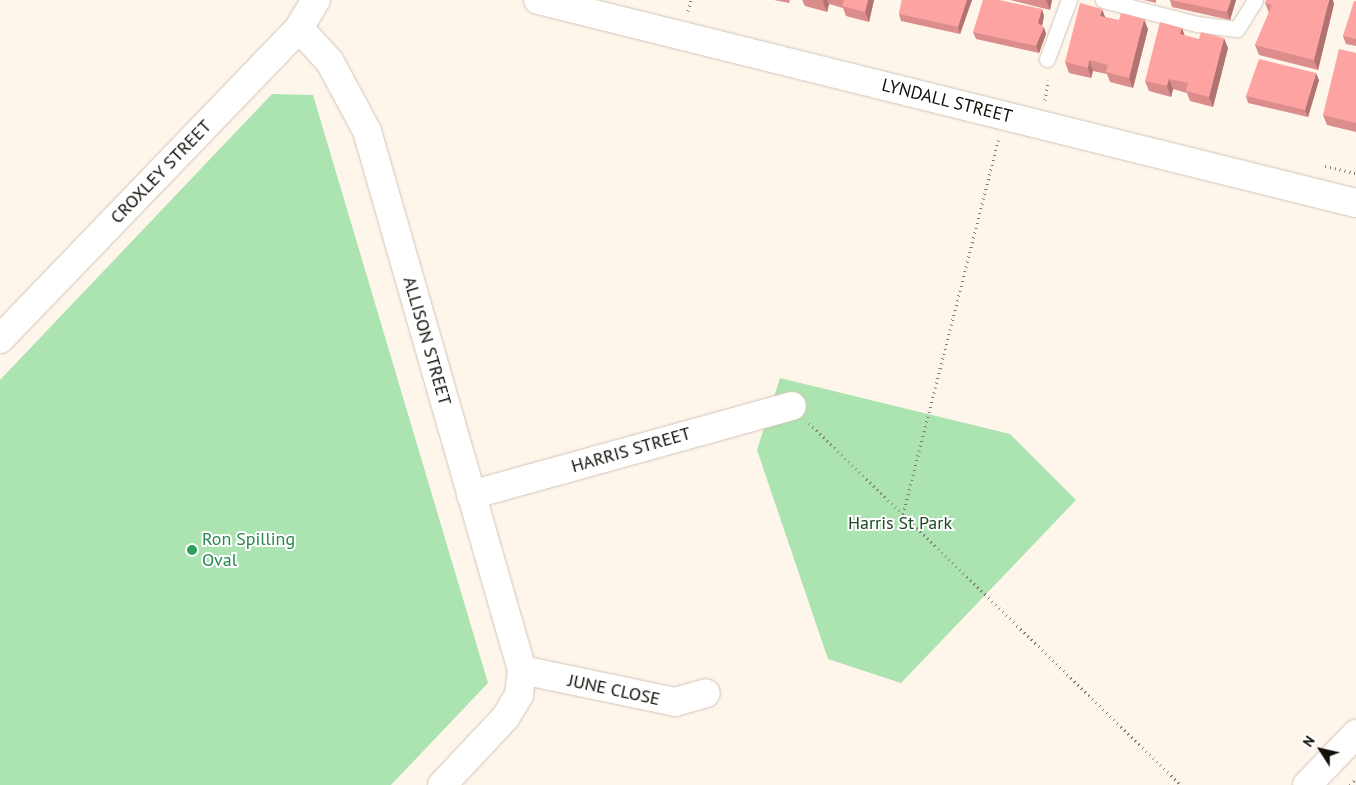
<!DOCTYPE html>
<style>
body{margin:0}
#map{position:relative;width:1356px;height:785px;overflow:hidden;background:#fef5eb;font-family:"PT Sans",sans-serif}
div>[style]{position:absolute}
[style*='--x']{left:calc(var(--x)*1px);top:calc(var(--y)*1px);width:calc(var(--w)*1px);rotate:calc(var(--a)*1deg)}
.green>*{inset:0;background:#abe3b1}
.path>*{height:3px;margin-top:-1.5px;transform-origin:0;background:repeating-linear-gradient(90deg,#817b73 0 1px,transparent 0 5px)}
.roads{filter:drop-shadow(0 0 1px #d2c4b5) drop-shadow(0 0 1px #d2c4b5)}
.lane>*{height:15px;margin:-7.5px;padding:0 7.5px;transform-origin:7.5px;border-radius:7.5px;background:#fff}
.street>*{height:28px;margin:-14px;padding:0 14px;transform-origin:14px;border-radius:14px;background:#fff}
.secondary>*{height:28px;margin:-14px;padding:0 14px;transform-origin:14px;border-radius:14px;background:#fff}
.wall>*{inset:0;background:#da8d8b}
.shaded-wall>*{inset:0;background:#b17371}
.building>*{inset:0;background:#fda4a2}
.dots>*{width:14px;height:14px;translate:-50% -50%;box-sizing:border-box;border:2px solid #fff;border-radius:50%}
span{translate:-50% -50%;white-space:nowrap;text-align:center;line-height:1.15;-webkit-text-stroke:4px #fff;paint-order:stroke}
.street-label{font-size:18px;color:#120e08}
.park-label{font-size:18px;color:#1a4923}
.leisure-label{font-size:18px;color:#27864d}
.left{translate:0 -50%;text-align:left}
.north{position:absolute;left:1296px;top:725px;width:50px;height:50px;-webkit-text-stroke:4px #fff;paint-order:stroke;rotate:305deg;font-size:14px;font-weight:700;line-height:20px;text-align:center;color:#120e08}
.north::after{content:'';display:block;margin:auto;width:18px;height:22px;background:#120e08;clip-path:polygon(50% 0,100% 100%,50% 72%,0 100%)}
</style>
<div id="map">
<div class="green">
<i style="clip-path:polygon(272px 94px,313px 95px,488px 683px,391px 785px,0 785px,0 380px)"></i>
<i style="clip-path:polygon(780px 378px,1010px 434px,1076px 500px,901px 683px,828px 659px,757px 450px)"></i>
</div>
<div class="path">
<i style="--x:688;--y:11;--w:11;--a:-75"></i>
<i style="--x:1045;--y:100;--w:20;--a:-81"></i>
<i style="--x:1325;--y:166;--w:32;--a:13"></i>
<i style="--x:809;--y:423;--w:519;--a:44.22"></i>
<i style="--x:903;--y:514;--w:386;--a:-75.7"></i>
<i style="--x:1350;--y:785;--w:9;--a:-49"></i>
</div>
<div class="roads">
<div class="lane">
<i style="--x:1103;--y:0;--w:97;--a:14.3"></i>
<i style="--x:1197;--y:24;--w:40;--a:7.1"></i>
<i style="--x:1237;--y:29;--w:34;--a:-58"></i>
<i style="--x:1047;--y:59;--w:63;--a:-69.6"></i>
</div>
<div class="street">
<i style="--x:538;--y:0;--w:843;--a:13.94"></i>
<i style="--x:299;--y:28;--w:46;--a:47.6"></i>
<i style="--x:330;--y:62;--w:78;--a:61.8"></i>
<i style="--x:367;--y:131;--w:561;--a:73.96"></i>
<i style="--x:522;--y:670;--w:25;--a:97"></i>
<i style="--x:519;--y:695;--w:27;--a:121"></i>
<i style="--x:505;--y:718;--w:92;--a:133.2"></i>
<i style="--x:0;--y:339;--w:431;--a:-46.1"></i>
<i style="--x:299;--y:28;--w:33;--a:-59"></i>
<i style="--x:471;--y:495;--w:333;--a:-15.5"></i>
<i style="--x:522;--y:670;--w:156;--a:11.8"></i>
<i style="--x:675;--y:702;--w:32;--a:-16"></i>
</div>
<div class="secondary">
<i style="--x:1307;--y:785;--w:71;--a:-46.1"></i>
</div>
</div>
<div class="wall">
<i style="clip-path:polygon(774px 0,790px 0,789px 3px)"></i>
<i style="clip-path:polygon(802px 0,874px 0,869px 22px,846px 16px,843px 8px,829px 4px,827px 12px,805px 6px)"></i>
<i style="clip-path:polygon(902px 0,972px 0,960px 34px,901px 21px,899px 14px)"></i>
<i style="clip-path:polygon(1010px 0,1052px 0,1050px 10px)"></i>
<i style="clip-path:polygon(1144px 0,1156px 0,1156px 3px)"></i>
<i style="clip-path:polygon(1170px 0,1236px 0,1230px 20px,1172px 7px)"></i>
<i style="clip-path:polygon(1356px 1px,1356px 46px,1346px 44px,1343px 36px)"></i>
<i style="clip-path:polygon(1265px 3px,1334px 4px,1318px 70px,1259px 55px,1255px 45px,1269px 13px)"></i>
<i style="clip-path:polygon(1042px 9px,1044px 16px,1042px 26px,1046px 34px,1039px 53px,976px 39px,973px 32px)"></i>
<i style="clip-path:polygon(1105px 17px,1148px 29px,1133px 88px,1110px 82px,1107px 74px,1093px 71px,1091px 78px,1069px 73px,1065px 62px)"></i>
<i style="clip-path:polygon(1182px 28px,1185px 36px,1228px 48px,1213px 107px,1190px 101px,1187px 93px,1173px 89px,1171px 97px,1149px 91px,1145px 81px)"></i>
<i style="clip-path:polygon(1356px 53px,1356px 132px,1327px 125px,1323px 115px)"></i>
<i style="clip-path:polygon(1319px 80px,1308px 117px,1248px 103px,1246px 96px)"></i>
</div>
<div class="shaded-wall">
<i style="clip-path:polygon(824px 0,827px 0,829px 4px,827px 12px,823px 2px)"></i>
<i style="clip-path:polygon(868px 0,874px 0,869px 22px,865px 12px)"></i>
<i style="clip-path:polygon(967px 0,972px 0,960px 34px,958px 27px)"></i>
<i style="clip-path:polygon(1046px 0,1052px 0,1050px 10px)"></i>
<i style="clip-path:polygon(1231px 0,1236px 0,1230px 20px,1227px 12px)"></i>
<i style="clip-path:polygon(1329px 0,1333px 0,1334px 4px,1318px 70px,1314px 60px)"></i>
<i style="clip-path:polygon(1042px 9px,1044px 16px,1041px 31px,1038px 23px)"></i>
<i style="clip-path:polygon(1102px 9px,1106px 19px,1100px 16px)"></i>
<i style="clip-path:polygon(1144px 19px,1148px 29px,1133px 88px,1129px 78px)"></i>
<i style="clip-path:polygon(1044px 27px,1046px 34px,1039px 53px,1036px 46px)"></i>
<i style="clip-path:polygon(1182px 28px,1185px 38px,1180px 34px)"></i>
<i style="clip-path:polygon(1224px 38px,1228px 48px,1213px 107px,1209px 97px)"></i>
<i style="clip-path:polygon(1089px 60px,1093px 71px,1091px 78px,1088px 68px)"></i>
<i style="clip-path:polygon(1316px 73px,1319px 80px,1308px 117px,1305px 110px)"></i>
<i style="clip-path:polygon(1169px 79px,1173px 89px,1171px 97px,1167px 86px)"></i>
</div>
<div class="building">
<i style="clip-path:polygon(844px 0,868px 0,865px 12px,842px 6px)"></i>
<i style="clip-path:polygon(902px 0,967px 0,958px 27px,899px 14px)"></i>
<i style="clip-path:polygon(983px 0,999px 0,1042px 9px,1038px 23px,1044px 27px,1036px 46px,973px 32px)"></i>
<i style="clip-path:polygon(1171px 0,1231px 0,1227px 12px)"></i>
<i style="clip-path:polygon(1266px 0,1329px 0,1314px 60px,1255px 45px,1272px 5px,1265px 3px)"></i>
<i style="clip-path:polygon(1354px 1px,1356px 1px,1356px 39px,1343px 36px)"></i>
<i style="clip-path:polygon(1080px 3px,1102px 9px,1100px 16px,1119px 20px,1121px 13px,1144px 19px,1129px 78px,1106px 72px,1108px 65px,1089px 60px,1088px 68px,1065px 62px)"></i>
<i style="clip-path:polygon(1160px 22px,1182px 28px,1180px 34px,1199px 39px,1201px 32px,1224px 38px,1209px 97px,1186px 91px,1188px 83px,1169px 79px,1167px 86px,1145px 81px)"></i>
<i style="clip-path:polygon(1339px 49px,1356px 53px,1356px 123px,1323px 115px)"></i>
<i style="clip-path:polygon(1259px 59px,1316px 73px,1305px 110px,1246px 96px)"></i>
</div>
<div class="dots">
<i style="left:192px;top:550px;background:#2e9e5b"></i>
</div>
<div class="street-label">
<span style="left:947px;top:101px;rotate:14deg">LYNDALL STREET</span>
<span style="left:161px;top:172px;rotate:-46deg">CROXLEY STREET</span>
<span style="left:427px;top:341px;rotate:74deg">ALLISON STREET</span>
<span style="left:631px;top:450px;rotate:-16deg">HARRIS STREET</span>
<span style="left:614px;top:690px;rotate:12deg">JUNE CLOSE</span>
</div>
<div class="park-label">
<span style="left:900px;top:523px">Harris St Park</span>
</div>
<div class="leisure-label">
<span class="left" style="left:202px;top:550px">Ron Spilling<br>Oval</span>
</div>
<div class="north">N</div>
</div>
